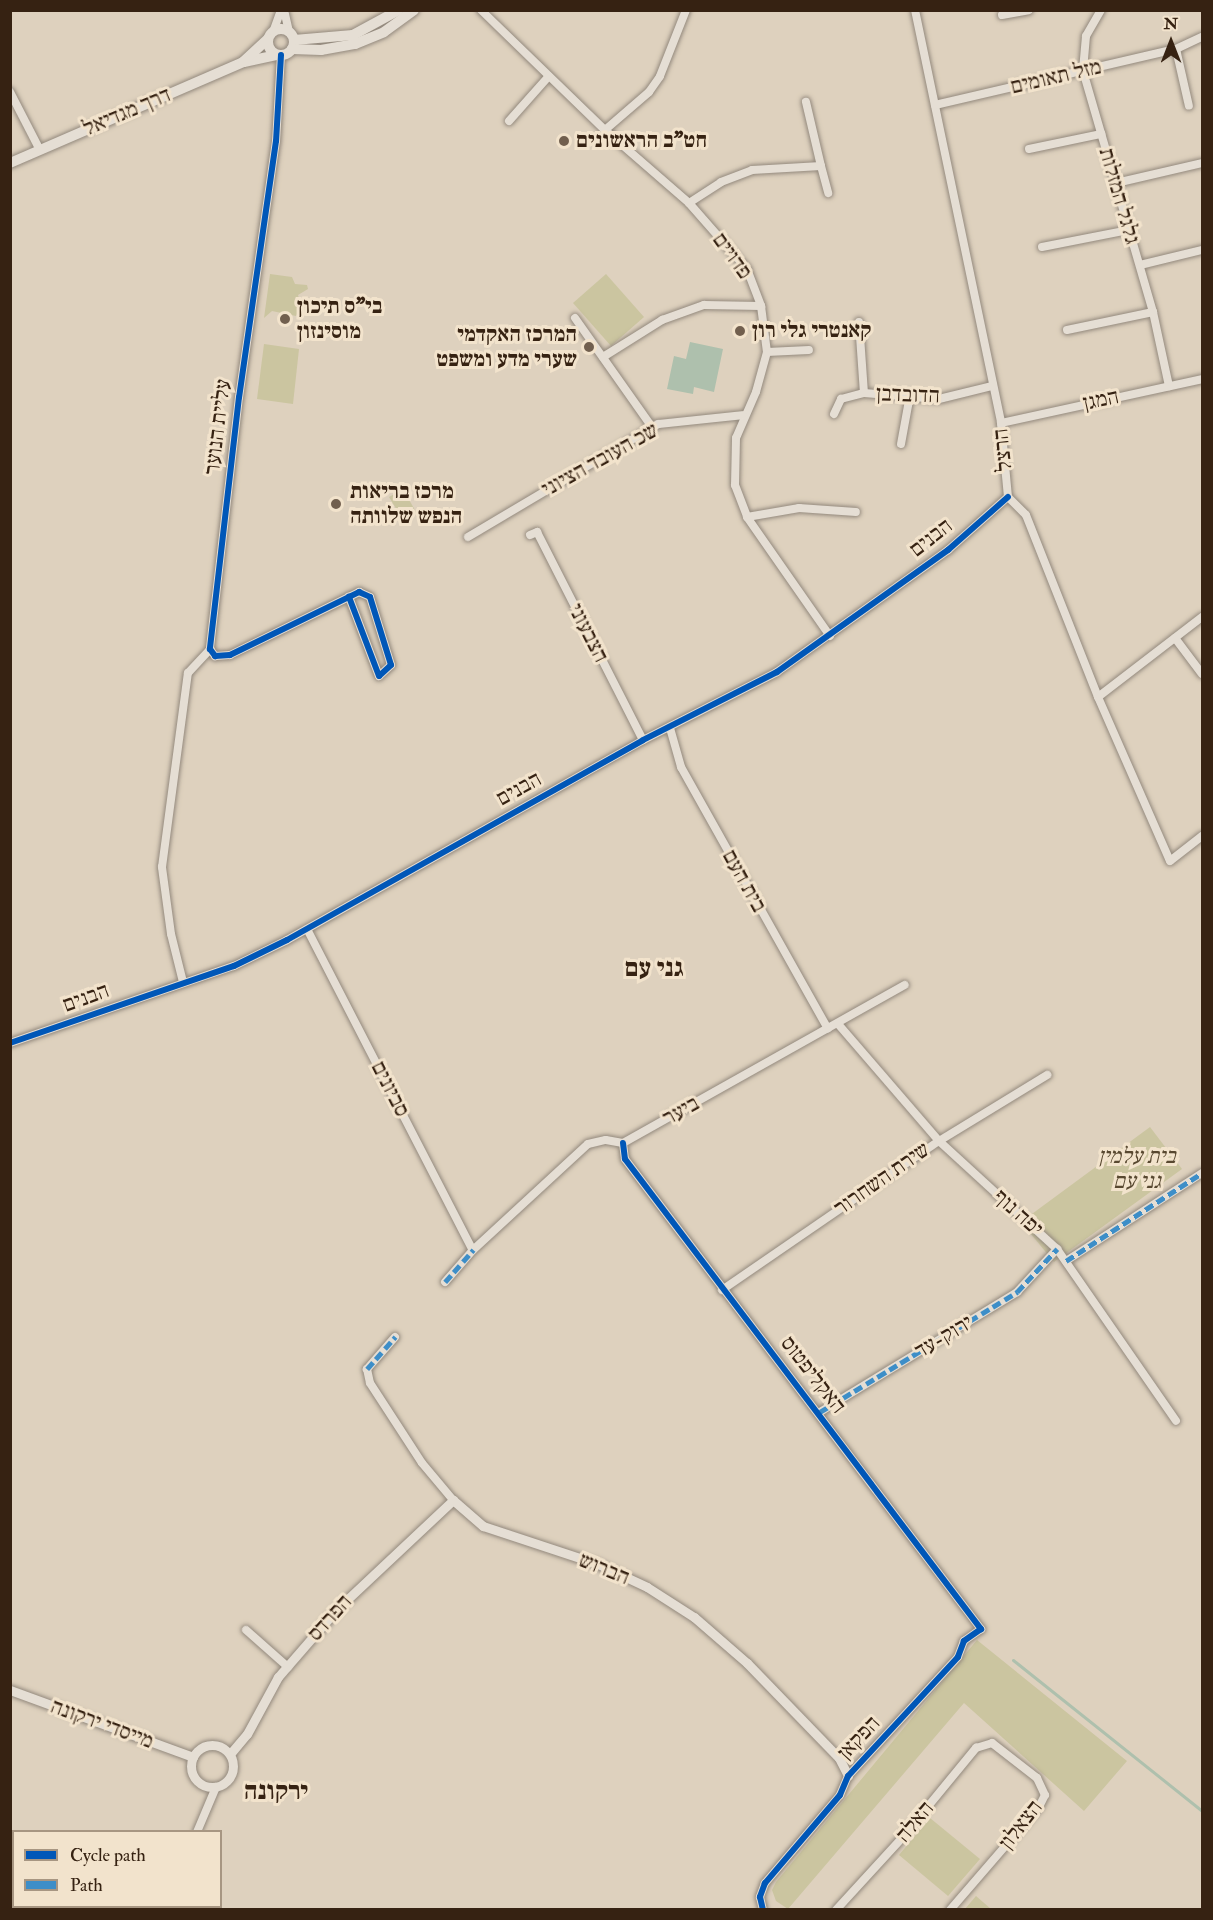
<!DOCTYPE html>
<meta charset="utf-8">
<style>
body{margin:0}
#map{position:relative;width:1213px;height:1920px;overflow:hidden;background:#ded1be;font-family:"IM FELL Double Pica","Frank Ruhl Libre",serif}
div>[style]{position:absolute}
[style*='--x']{left:calc(var(--x)*1px);top:calc(var(--y)*1px);width:calc(var(--w)*1px);rotate:calc(var(--a)*1deg)}
.green>*{inset:0;background:#cbc5a0}
.water>*{inset:0;background:#aec0ad}
.stream>*{height:3px;margin:-1.5px;padding:0 1.5px;transform-origin:1.5px;border-radius:1.5px;background:#aec0ad}
.roads{filter:drop-shadow(0 0 2px #93897d) drop-shadow(0 0 2px #93897d)}
.minor>*{height:8px;margin:-4px;padding:0 4px;transform-origin:4px;border-radius:4px;background:#e5ded4}
.tertiary>*{height:9px;margin:-4.5px;padding:0 4.5px;transform-origin:4.5px;border-radius:4.5px;background:#e5ded4}
.tertiary>.ring{margin:-4.5px;padding:0;box-sizing:content-box;background:none;border:9px solid #e5ded4;border-radius:50%}
.secondary>*{height:10px;margin:-5px;padding:0 5px;transform-origin:5px;border-radius:5px;background:#e5ded4}
.secondary>.ring{margin:-5px;padding:0;box-sizing:content-box;background:none;border:10px solid #e5ded4;border-radius:50%}
.quiet>*{height:4.5px;margin-top:-2.25px;transform-origin:0;background:repeating-linear-gradient(90deg,#3d8ec8 0 9px,transparent 0 13.5px)}
.cycleway>*{height:6px;margin:-3px;padding:0 3px;transform-origin:3px;border-radius:3px;background:#0057b8}
.dots>*{width:16px;height:16px;translate:-50% -50%;box-sizing:border-box;border:3px solid #f2e3cc;border-radius:50%}
span{translate:-50% -50%;white-space:nowrap;text-align:center;line-height:1.15;-webkit-text-stroke:6px #f2e3cc;paint-order:stroke}
.street-label{font-size:22px;color:#362212}
.poi-label{font-size:22px;color:#362212;font-weight:700}
.left{translate:0 -50%;text-align:left}
.right{translate:-100% -50%;text-align:right}
.park-label{font-size:22px;color:#584830;font-style:italic}
.quarter-label{font-size:26px;color:#362212;font-weight:700}
.frame{position:absolute;inset:0;border:12px solid #362212;pointer-events:none}
.legend{position:absolute;left:12px;top:1830px;width:210px;height:78px;box-sizing:border-box;background:#f2e3cc;border:2px solid #a79682;margin:0;padding:8px 10px;list-style:none;font-size:18px;color:#362212}
.legend li{display:flex;align-items:center;gap:12px;height:30px}
.legend b{width:30px;border:2px solid #a79682}
.north{position:absolute;left:1141px;top:12px;width:60px;height:60px;-webkit-text-stroke:4px #f2e3cc;paint-order:stroke;rotate:0deg;font-size:16px;font-weight:700;line-height:24px;text-align:center;color:#362212}
.north::after{content:'';display:block;margin:auto;width:21px;height:27px;background:#362212;clip-path:polygon(50% 0,100% 100%,50% 72%,0 100%)}
</style>
<div id="map">
<div class="green">
<i style="clip-path:polygon(270px 274px,292px 277px,295px 284px,307px 285px,308px 289px,298px 295px,301px 305px,296px 316px,272px 311px,264px 318px)"></i>
<i style="clip-path:polygon(606px 274px,644px 317px,611px 346px,573px 303px)"></i>
<i style="clip-path:polygon(264px 344px,299px 349px,293px 404px,257px 399px)"></i>
<i style="clip-path:polygon(403px 489px,416px 512px,403px 520px,389px 497px)"></i>
<i style="clip-path:polygon(1150px 1127px,1182px 1169px,1054px 1262px,1021px 1222px)"></i>
<i style="clip-path:polygon(977px 1640px,1127px 1761px,1084px 1811px,964px 1703px,788px 1909px,776px 1901px,772px 1890px,776px 1882px)"></i>
<i style="clip-path:polygon(930px 1818px,980px 1859px,948px 1896px,899px 1855px)"></i>
<i style="clip-path:polygon(976px 1896px,991px 1909px,965px 1909px)"></i>
</div>
<div class="water">
<i style="clip-path:polygon(690px 342px,723px 349px,714px 392px,694px 387px,693px 394px,667px 389px,674px 356px,686px 359px)"></i>
</div>
<div class="stream">
<i style="--x:1013;--y:1660;--w:242;--a:38.6"></i>
</div>
<div class="roads">
<div class="minor">
<i style="--x:284;--y:10;--w:23;--a:77"></i>
<i style="--x:481;--y:10;--w:173;--a:44.1"></i>
<i style="--x:605;--y:130;--w:111;--a:41"></i>
<i style="--x:689;--y:203;--w:88;--a:48.7"></i>
<i style="--x:747;--y:269;--w:40;--a:69"></i>
<i style="--x:761;--y:306;--w:46;--a:82.6"></i>
<i style="--x:767;--y:352;--w:41;--a:105.4"></i>
<i style="--x:756;--y:392;--w:50;--a:113.5"></i>
<i style="--x:736;--y:438;--w:47;--a:91.2"></i>
<i style="--x:735;--y:485;--w:34;--a:69"></i>
<i style="--x:747;--y:517;--w:145;--a:55.1"></i>
<i style="--x:915;--y:10;--w:422;--a:78.2"></i>
<i style="--x:1001;--y:423;--w:74;--a:84.6"></i>
<i style="--x:1008;--y:497;--w:25;--a:45"></i>
<i style="--x:1026;--y:515;--w:196;--a:68.4"></i>
<i style="--x:1098;--y:697;--w:179;--a:66.3"></i>
<i style="--x:1170;--y:861;--w:41;--a:-38"></i>
<i style="--x:1101;--y:10;--w:30;--a:120"></i>
<i style="--x:1086;--y:36;--w:35;--a:95"></i>
<i style="--x:1083;--y:71;--w:251;--a:73.8"></i>
<i style="--x:1153;--y:312;--w:76;--a:77.8"></i>
<i style="--x:1002;--y:15;--w:27;--a:-10"></i>
<i style="--x:273;--y:32;--w:23;--a:-70"></i>
<i style="--x:1176;--y:49;--w:58;--a:77.2"></i>
<i style="--x:281;--y:55;--w:86;--a:93.3"></i>
<i style="--x:276;--y:141;--w:259;--a:98.2"></i>
<i style="--x:239;--y:397;--w:254;--a:96.6"></i>
<i style="--x:210;--y:649;--w:9;--a:54"></i>
<i style="--x:215;--y:656;--w:15;--a:-4"></i>
<i style="--x:230;--y:655;--w:144;--a:-26"></i>
<i style="--x:359;--y:592;--w:12;--a:24"></i>
<i style="--x:370;--y:597;--w:71;--a:72.8"></i>
<i style="--x:391;--y:665;--w:16;--a:137"></i>
<i style="--x:379;--y:676;--w:85;--a:-110.8"></i>
<i style="--x:10;--y:92;--w:65;--a:62.7"></i>
<i style="--x:935;--y:105;--w:247;--a:-13.1"></i>
<i style="--x:1176;--y:49;--w:29;--a:-25"></i>
<i style="--x:509;--y:121;--w:60;--a:-48.4"></i>
<i style="--x:605;--y:130;--w:58;--a:-40.8"></i>
<i style="--x:649;--y:92;--w:19;--a:-55"></i>
<i style="--x:660;--y:76;--w:71;--a:-68.5"></i>
<i style="--x:1029;--y:149;--w:74;--a:-11.8"></i>
<i style="--x:821;--y:166;--w:28;--a:75"></i>
<i style="--x:1116;--y:183;--w:88;--a:-13.1"></i>
<i style="--x:689;--y:203;--w:38;--a:-33"></i>
<i style="--x:721;--y:182;--w:33;--a:-21"></i>
<i style="--x:752;--y:170;--w:69;--a:-3.3"></i>
<i style="--x:821;--y:166;--w:66;--a:-103.2"></i>
<i style="--x:1042;--y:247;--w:89;--a:-11.1"></i>
<i style="--x:1140;--y:265;--w:64;--a:-13.6"></i>
<i style="--x:575;--y:318;--w:133;--a:54.8"></i>
<i style="--x:859;--y:322;--w:71;--a:86"></i>
<i style="--x:1067;--y:330;--w:88;--a:-11.8"></i>
<i style="--x:767;--y:352;--w:42;--a:-2.7"></i>
<i style="--x:603;--y:357;--w:70;--a:-32.1"></i>
<i style="--x:662;--y:320;--w:45;--a:-19.7"></i>
<i style="--x:704;--y:305;--w:57;--a:1"></i>
<i style="--x:834;--y:414;--w:17;--a:-65"></i>
<i style="--x:841;--y:399;--w:24;--a:-15"></i>
<i style="--x:864;--y:393;--w:75;--a:4.6"></i>
<i style="--x:939;--y:399;--w:55;--a:-13.8"></i>
<i style="--x:1001;--y:423;--w:206;--a:-12.3"></i>
<i style="--x:901;--y:444;--w:50;--a:-79.6"></i>
<i style="--x:747;--y:517;--w:53;--a:-9.8"></i>
<i style="--x:799;--y:508;--w:57;--a:4"></i>
<i style="--x:530;--y:535;--w:8;--a:-23"></i>
<i style="--x:537;--y:532;--w:233;--a:63"></i>
<i style="--x:468;--y:537;--w:221;--a:-30.7"></i>
<i style="--x:658;--y:424;--w:85;--a:-6"></i>
<i style="--x:1175;--y:638;--w:45;--a:53.1"></i>
<i style="--x:1098;--y:697;--w:131;--a:-37.6"></i>
<i style="--x:670;--y:728;--w:41;--a:74.2"></i>
<i style="--x:681;--y:767;--w:300;--a:60.7"></i>
<i style="--x:307;--y:929;--w:361;--a:62.7"></i>
<i style="--x:183;--y:982;--w:49;--a:-104"></i>
<i style="--x:171;--y:934;--w:68;--a:-97.7"></i>
<i style="--x:162;--y:867;--w:196;--a:-82.4"></i>
<i style="--x:188;--y:673;--w:33;--a:-47"></i>
<i style="--x:838;--y:1024;--w:155;--a:49.2"></i>
<i style="--x:939;--y:1141;--w:160;--a:42.5"></i>
<i style="--x:1057;--y:1249;--w:209;--a:55.3"></i>
<i style="--x:10;--y:1043;--w:237;--a:-19"></i>
<i style="--x:234;--y:966;--w:59;--a:-26.1"></i>
<i style="--x:287;--y:940;--w:408;--a:-29.3"></i>
<i style="--x:643;--y:740;--w:150;--a:-26.9"></i>
<i style="--x:777;--y:672;--w:210;--a:-35.5"></i>
<i style="--x:948;--y:550;--w:80;--a:-41.5"></i>
<i style="--x:623;--y:1143;--w:16;--a:83"></i>
<i style="--x:625;--y:1159;--w:590;--a:52.86"></i>
<i style="--x:981;--y:1629;--w:21;--a:145"></i>
<i style="--x:964;--y:1641;--w:17;--a:111"></i>
<i style="--x:958;--y:1657;--w:162;--a:132.7"></i>
<i style="--x:848;--y:1776;--w:21;--a:113"></i>
<i style="--x:840;--y:1795;--w:116;--a:130.4"></i>
<i style="--x:765;--y:1883;--w:15;--a:110"></i>
<i style="--x:760;--y:1897;--w:13;--a:77"></i>
<i style="--x:1066;--y:1261;--w:162;--a:-32.9"></i>
<i style="--x:445;--y:1282;--w:43;--a:-48.8"></i>
<i style="--x:473;--y:1250;--w:156;--a:-42.7"></i>
<i style="--x:588;--y:1144;--w:18;--a:-13"></i>
<i style="--x:606;--y:1140;--w:17;--a:10"></i>
<i style="--x:623;--y:1143;--w:323;--a:-29.3"></i>
<i style="--x:722;--y:1290;--w:263;--a:-34.5"></i>
<i style="--x:939;--y:1141;--w:127;--a:-31.4"></i>
<i style="--x:395;--y:1337;--w:43;--a:131.2"></i>
<i style="--x:367;--y:1369;--w:14;--a:78"></i>
<i style="--x:370;--y:1383;--w:95;--a:57"></i>
<i style="--x:422;--y:1463;--w:48;--a:50"></i>
<i style="--x:820;--y:1412;--w:231;--a:-31.3"></i>
<i style="--x:1017;--y:1292;--w:59;--a:-47.1"></i>
<i style="--x:246;--y:1630;--w:56;--a:41.4"></i>
<i style="--x:197;--y:1832;--w:49;--a:-67.1"></i>
<i style="--x:161;--y:1910;--w:4;--a:-76"></i>
<i style="--x:836;--y:1910;--w:98;--a:-47.5"></i>
<i style="--x:902;--y:1838;--w:117;--a:-50.6"></i>
<i style="--x:976;--y:1748;--w:17;--a:-17"></i>
<i style="--x:992;--y:1743;--w:57;--a:37.9"></i>
<i style="--x:1037;--y:1778;--w:19;--a:65"></i>
<i style="--x:1045;--y:1795;--w:13;--a:117"></i>
<i style="--x:1039;--y:1807;--w:136;--a:130.8"></i>
</div>
<div class="tertiary">
<i style="--x:10;--y:1690;--w:195;--a:20.1"></i>
<i class="ring" style="left:191px;top:1745px;width:33px;height:33px"></i>
<i style="--x:230;--y:1754;--w:26;--a:-50"></i>
<i style="--x:247;--y:1734;--w:65;--a:-61.5"></i>
<i style="--x:278;--y:1677;--w:89;--a:-49.1"></i>
<i style="--x:336;--y:1610;--w:161;--a:-43.2"></i>
<i style="--x:453;--y:1500;--w:40;--a:41"></i>
<i style="--x:483;--y:1526;--w:121;--a:18.3"></i>
<i style="--x:598;--y:1564;--w:54;--a:25.1"></i>
<i style="--x:647;--y:1587;--w:56;--a:32.6"></i>
<i style="--x:694;--y:1617;--w:70;--a:41"></i>
<i style="--x:747;--y:1663;--w:132;--a:45.9"></i>
<i style="--x:839;--y:1758;--w:20;--a:63"></i>
</div>
<div class="secondary">
<i class="ring" style="left:268px;top:29px;width:16px;height:16px"></i>
<i style="--x:294;--y:40;--w:59;--a:-4.8"></i>
<i style="--x:353;--y:35;--w:52;--a:-28.5"></i>
<i style="--x:292;--y:49;--w:29;--a:2"></i>
<i style="--x:321;--y:50;--w:35;--a:-10"></i>
<i style="--x:355;--y:44;--w:31;--a:-22"></i>
<i style="--x:384;--y:32;--w:37;--a:-36"></i>
<i style="--x:244;--y:62;--w:34;--a:-12"></i>
<i style="--x:10;--y:163;--w:254;--a:-23.4"></i>
<i style="--x:243;--y:62;--w:34;--a:-43"></i>
</div>
</div>
<div class="quiet">
<i style="--x:1066;--y:1261;--w:162;--a:-32.9"></i>
<i style="--x:445;--y:1282;--w:43;--a:-48.8"></i>
<i style="--x:367;--y:1369;--w:43;--a:-48.8"></i>
<i style="--x:820;--y:1412;--w:231;--a:-31.3"></i>
<i style="--x:1017;--y:1292;--w:59;--a:-47.1"></i>
</div>
<div class="cycleway">
<i style="--x:281;--y:55;--w:86;--a:93.3"></i>
<i style="--x:276;--y:141;--w:259;--a:98.2"></i>
<i style="--x:239;--y:397;--w:254;--a:96.6"></i>
<i style="--x:210;--y:649;--w:9;--a:54"></i>
<i style="--x:215;--y:656;--w:15;--a:-4"></i>
<i style="--x:230;--y:655;--w:144;--a:-26"></i>
<i style="--x:359;--y:592;--w:12;--a:24"></i>
<i style="--x:370;--y:597;--w:71;--a:72.8"></i>
<i style="--x:391;--y:665;--w:16;--a:137"></i>
<i style="--x:379;--y:676;--w:85;--a:-110.8"></i>
<i style="--x:10;--y:1043;--w:237;--a:-19"></i>
<i style="--x:234;--y:966;--w:59;--a:-26.1"></i>
<i style="--x:287;--y:940;--w:408;--a:-29.3"></i>
<i style="--x:643;--y:740;--w:150;--a:-26.9"></i>
<i style="--x:777;--y:672;--w:210;--a:-35.5"></i>
<i style="--x:948;--y:550;--w:80;--a:-41.5"></i>
<i style="--x:623;--y:1143;--w:16;--a:83"></i>
<i style="--x:625;--y:1159;--w:590;--a:52.86"></i>
<i style="--x:981;--y:1629;--w:21;--a:145"></i>
<i style="--x:964;--y:1641;--w:17;--a:111"></i>
<i style="--x:958;--y:1657;--w:162;--a:132.7"></i>
<i style="--x:848;--y:1776;--w:21;--a:113"></i>
<i style="--x:840;--y:1795;--w:116;--a:130.4"></i>
<i style="--x:765;--y:1883;--w:15;--a:110"></i>
<i style="--x:760;--y:1897;--w:13;--a:77"></i>
</div>
<div class="dots">
<i style="left:564px;top:141px;background:#715f4e"></i>
<i style="left:285px;top:319px;background:#715f4e"></i>
<i style="left:740px;top:331px;background:#715f4e"></i>
<i style="left:589px;top:347px;background:#715f4e"></i>
<i style="left:336px;top:504px;background:#715f4e"></i>
</div>
<div class="street-label">
<span style="left:1056px;top:77px;rotate:-13deg">מזל תאומים</span>
<span style="left:127px;top:112px;rotate:-23deg">דרך מגדיאל</span>
<span style="left:1119px;top:196px;rotate:74deg">גלגל המזלות</span>
<span style="left:732px;top:256px;rotate:54deg">פדויים</span>
<span style="left:908px;top:395px;rotate:2deg">הדובדבן</span>
<span style="left:1101px;top:400px;rotate:-12deg">המגן</span>
<span style="left:218px;top:427px;rotate:-83deg">עליית הנוער</span>
<span style="left:1003px;top:450px;rotate:-96deg">הרצל</span>
<span style="left:600px;top:460px;rotate:-29deg">שכ העובד הציוני</span>
<span style="left:931px;top:538px;rotate:-38deg">הבנים</span>
<span style="left:588px;top:633px;rotate:63deg">הצבעוני</span>
<span style="left:519px;top:789px;rotate:-29deg">הבנים</span>
<span style="left:744px;top:881px;rotate:61deg">בית העם</span>
<span style="left:86px;top:998px;rotate:-20deg">הבנים</span>
<span style="left:390px;top:1089px;rotate:63deg">סביונים</span>
<span style="left:681px;top:1111px;rotate:-29deg">ביער</span>
<span style="left:882px;top:1179px;rotate:-35deg">שירת השחרור</span>
<span style="left:1018px;top:1213px;rotate:42deg">יפה נוף</span>
<span style="left:944px;top:1337px;rotate:-31deg">ירוק-עד</span>
<span style="left:813px;top:1375px;rotate:52deg">האקליפטוס</span>
<span style="left:604px;top:1569px;rotate:22deg">הברוש</span>
<span style="left:330px;top:1618px;rotate:-48deg">הפרדס</span>
<span style="left:102px;top:1724px;rotate:20deg">מייסדי ירקונה</span>
<span style="left:859px;top:1738px;rotate:-47deg">הפקאן</span>
<span style="left:915px;top:1822px;rotate:-50deg">האלה</span>
<span style="left:1021px;top:1825px;rotate:-52deg">הצאלון</span>
</div>
<div class="poi-label">
<span class="left" style="left:576px;top:141px">חט"ב הראשונים</span>
<span class="left" style="left:297px;top:319px">בי"ס תיכון<br>מוסינזון</span>
<span class="left" style="left:752px;top:331px">קאנטרי גלי רון</span>
<span class="right" style="left:577px;top:347px">המרכז האקדמי<br>שערי מדע ומשפט</span>
<span class="left" style="left:350px;top:504px">מרכז בריאות<br>הנפש שלוותה</span>
</div>
<div class="park-label">
<span style="left:1137px;top:1169px">בית עלמין<br>גני עם</span>
</div>
<div class="quarter-label">
<span style="left:654px;top:969px">גני עם</span>
<span style="left:276px;top:1792px">ירקונה</span>
</div>
<div class="frame"></div>
<ul class="legend">
<li><b style="height:8px;background:#0057b8"></b>Cycle path</li>
<li><b style="height:8px;background:#3d8ec8"></b>Path</li>
</ul>
<div class="north">N</div>
</div>
